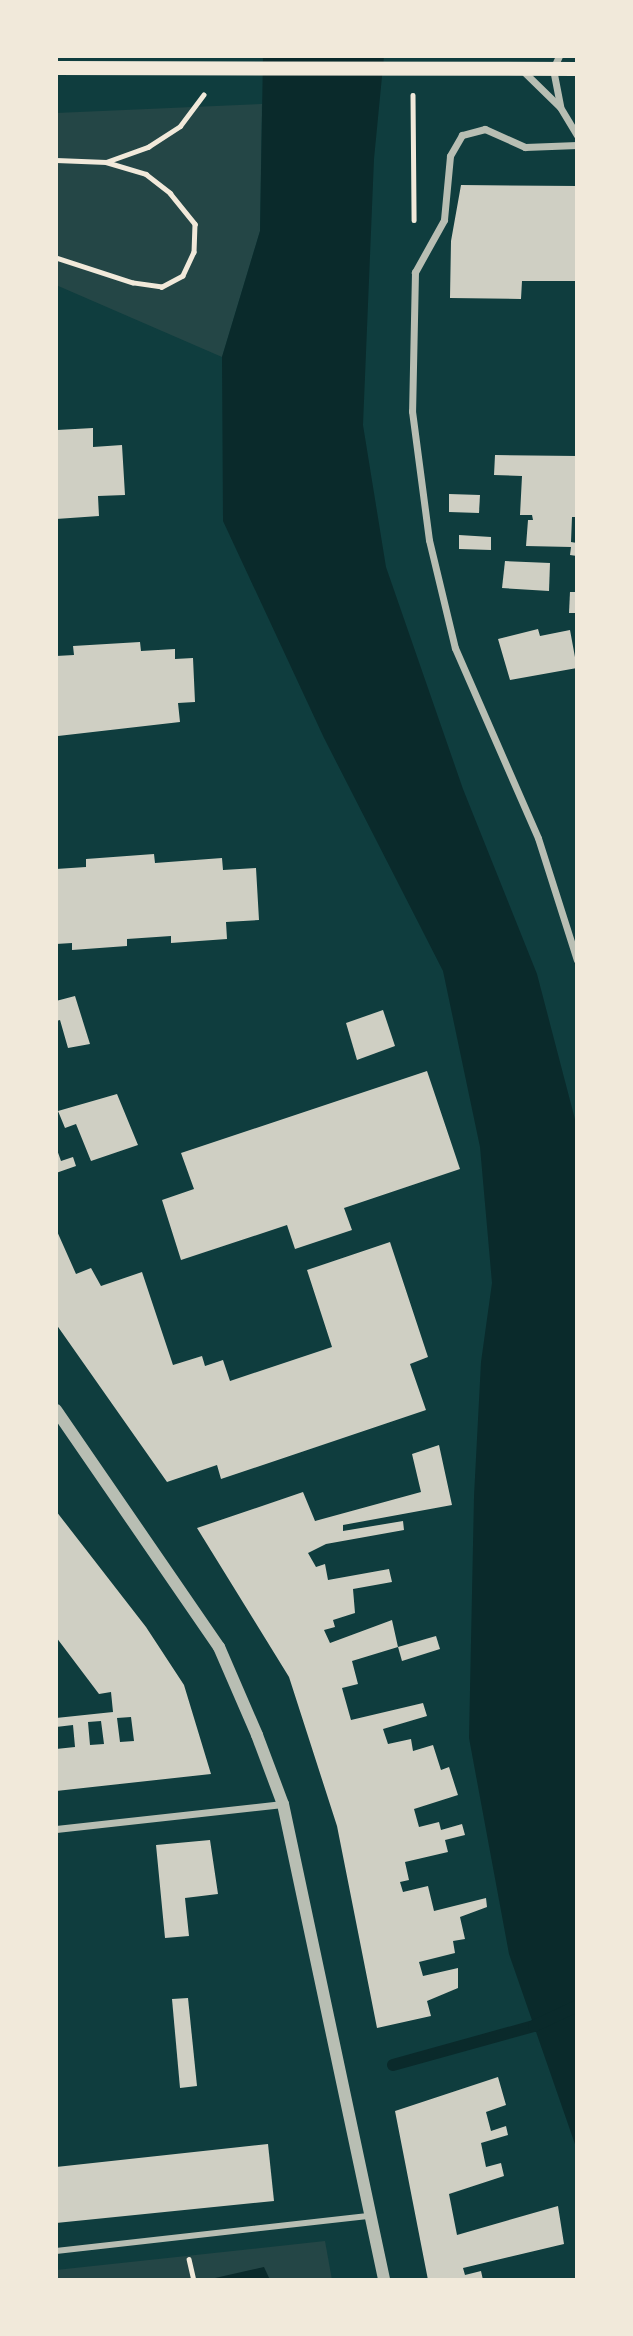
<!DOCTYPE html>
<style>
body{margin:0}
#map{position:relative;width:633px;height:2336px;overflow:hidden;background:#0f3d3e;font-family:"Source Sans 3",sans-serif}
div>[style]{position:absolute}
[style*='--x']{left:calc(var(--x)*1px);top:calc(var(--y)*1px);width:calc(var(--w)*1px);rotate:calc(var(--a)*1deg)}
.green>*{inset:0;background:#244646}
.water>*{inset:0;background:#0a2a2b}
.stream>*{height:12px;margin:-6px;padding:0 6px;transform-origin:6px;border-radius:6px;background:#0a2a2b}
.building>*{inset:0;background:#cfcfc3}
.path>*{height:4.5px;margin:-2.25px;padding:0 2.25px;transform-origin:2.25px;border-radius:2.25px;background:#f1e9da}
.pedestrian>*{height:6px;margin:-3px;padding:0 3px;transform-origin:3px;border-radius:3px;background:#b8beb3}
.minor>*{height:7px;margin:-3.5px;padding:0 3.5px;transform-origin:3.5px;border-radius:3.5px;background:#b8beb3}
.tertiary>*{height:12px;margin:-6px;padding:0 6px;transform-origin:6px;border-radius:6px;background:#b8beb3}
.secondary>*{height:14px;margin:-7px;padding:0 7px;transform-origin:7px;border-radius:7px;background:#f1e9da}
span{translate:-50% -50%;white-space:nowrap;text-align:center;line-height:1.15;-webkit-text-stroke:5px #f1e9da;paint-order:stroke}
.frame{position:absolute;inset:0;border:58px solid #f1e9da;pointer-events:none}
</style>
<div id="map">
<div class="green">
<i style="clip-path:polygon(262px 104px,260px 231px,222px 357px,56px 285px,56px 113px)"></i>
<i style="clip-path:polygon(325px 2241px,332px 2280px,56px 2280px,56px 2270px)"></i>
</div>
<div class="water">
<i style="clip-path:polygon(263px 56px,384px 56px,374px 159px,363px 425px,386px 567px,463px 789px,537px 974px,577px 1127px,577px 2150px,509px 1954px,469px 1738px,474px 1496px,481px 1362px,492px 1283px,480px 1147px,443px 971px,324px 738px,223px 521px,222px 357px,260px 231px)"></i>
<i style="clip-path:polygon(264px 2267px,270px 2280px,216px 2280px,215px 2278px)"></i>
</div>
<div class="stream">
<i style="--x:393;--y:2065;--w:146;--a:-15.5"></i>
<i style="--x:534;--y:2026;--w:47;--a:-24.9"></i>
</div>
<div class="building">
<i style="clip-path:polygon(461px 185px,577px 186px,577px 281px,522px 281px,521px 299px,450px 298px,451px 241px)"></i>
<i style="clip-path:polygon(93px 428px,93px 447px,122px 445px,125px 495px,98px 496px,99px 516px,56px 519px,57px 430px)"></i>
<i style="clip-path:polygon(495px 455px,577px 456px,577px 517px,572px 517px,571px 542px,577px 543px,577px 556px,570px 555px,571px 547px,526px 546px,528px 520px,533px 520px,532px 515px,520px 515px,522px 476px,494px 475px)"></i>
<i style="clip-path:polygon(449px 494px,480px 495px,479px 513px,449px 512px)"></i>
<i style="clip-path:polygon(459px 535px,491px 537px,491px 550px,459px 549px)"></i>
<i style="clip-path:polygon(505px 561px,550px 563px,549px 591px,502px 588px)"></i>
<i style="clip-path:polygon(570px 592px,577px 592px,577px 613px,569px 613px)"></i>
<i style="clip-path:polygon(538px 629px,540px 636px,570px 630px,577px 668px,510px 680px,498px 639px)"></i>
<i style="clip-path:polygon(140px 642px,141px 651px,175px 649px,175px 659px,193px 658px,195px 702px,178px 703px,180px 722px,58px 736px,56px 656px,74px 655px,73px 646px)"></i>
<i style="clip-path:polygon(154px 854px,155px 863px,222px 858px,223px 870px,256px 868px,259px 920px,226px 922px,227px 939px,171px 943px,171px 936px,127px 939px,127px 946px,72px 950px,72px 943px,56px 944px,56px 869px,86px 867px,86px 859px)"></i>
<i style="clip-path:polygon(75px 996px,90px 1044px,68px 1048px,60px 1020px,56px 1021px,56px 1001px)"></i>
<i style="clip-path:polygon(383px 1010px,395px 1046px,357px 1060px,346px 1023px)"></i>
<i style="clip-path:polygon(427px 1071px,460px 1169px,344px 1208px,352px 1230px,295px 1249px,287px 1225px,181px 1260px,162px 1200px,194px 1189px,181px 1153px)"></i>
<i style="clip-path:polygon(117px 1094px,138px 1145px,91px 1161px,76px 1124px,65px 1128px,58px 1111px)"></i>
<i style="clip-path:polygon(56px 1147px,61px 1161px,73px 1157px,76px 1166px,56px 1173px)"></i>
<i style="clip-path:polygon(56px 1229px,76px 1274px,91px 1268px,101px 1286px,142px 1272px,173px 1365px,202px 1356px,205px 1366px,223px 1360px,230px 1381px,332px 1347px,307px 1270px,390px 1242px,428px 1357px,410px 1364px,426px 1410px,221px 1479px,217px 1465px,167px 1482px,56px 1324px)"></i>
<i style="clip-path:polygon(439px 1445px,452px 1505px,343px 1525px,343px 1531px,403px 1521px,404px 1530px,326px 1544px,308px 1553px,316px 1567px,325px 1564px,328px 1580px,389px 1569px,392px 1582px,353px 1589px,355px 1613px,333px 1620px,335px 1627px,324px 1630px,330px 1643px,392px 1620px,398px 1647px,352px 1661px,358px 1684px,342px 1688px,351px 1720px,423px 1703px,427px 1716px,383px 1729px,388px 1744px,411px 1739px,413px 1751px,433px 1745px,441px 1770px,449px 1767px,458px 1795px,414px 1809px,419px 1827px,439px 1822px,441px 1830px,462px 1824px,465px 1835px,445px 1840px,448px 1852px,405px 1862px,409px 1880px,400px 1882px,403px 1892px,428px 1886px,434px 1911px,486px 1898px,487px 1907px,460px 1917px,465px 1939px,453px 1941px,455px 1953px,419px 1962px,423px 1976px,458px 1968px,458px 1988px,427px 2001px,431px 2016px,377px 2028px,337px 1826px,289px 1677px,197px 1528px,303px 1492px,315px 1521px,421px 1492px,412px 1454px)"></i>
<i style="clip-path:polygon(evenodd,56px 1511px,146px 1627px,184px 1685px,211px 1774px,56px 1791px,56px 1749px,75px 1747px,73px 1725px,56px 1727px,56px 1718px,113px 1712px,111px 1692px,99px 1694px,56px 1637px,56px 1511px,131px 1717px,134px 1741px,120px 1742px,117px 1718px,131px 1717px,56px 1511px,101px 1721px,104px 1744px,90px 1745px,88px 1722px,101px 1721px)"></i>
<i style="clip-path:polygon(436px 1636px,440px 1649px,402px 1661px,398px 1647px)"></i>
<i style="clip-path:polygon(210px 1840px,218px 1894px,185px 1898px,189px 1936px,165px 1938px,156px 1845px)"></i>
<i style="clip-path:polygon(188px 1998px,197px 2086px,180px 2088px,172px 1999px)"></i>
<i style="clip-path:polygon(498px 2077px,506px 2105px,486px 2112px,491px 2131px,506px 2126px,508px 2135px,481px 2143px,486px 2167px,501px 2163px,504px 2176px,449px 2194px,457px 2235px,558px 2206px,564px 2244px,463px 2268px,465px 2275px,481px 2271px,483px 2280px,428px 2280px,395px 2111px)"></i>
<i style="clip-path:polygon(268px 2144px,274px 2201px,56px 2223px,56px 2167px)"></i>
</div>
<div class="path">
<i style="--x:413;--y:95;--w:125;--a:89.5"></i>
<i style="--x:56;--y:160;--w:50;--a:2.3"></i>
<i style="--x:106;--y:162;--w:42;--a:16.7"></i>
<i style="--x:146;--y:174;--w:31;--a:38"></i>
<i style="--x:170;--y:193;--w:40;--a:51"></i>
<i style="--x:195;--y:224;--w:28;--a:92"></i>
<i style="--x:194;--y:252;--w:26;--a:115"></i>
<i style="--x:183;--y:276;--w:24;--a:152"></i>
<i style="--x:162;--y:287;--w:29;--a:-172"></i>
<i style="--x:133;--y:283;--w:81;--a:-162"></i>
<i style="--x:106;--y:162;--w:45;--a:-19.7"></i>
<i style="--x:148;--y:147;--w:38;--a:-33"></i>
<i style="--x:180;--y:126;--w:39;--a:-53"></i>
<i style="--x:189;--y:2259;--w:22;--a:77"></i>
</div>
<div class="pedestrian">
<i style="--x:56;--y:2251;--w:316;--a:-6.4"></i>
</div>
<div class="minor">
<i style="--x:559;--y:56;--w:14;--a:115"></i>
<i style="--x:553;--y:69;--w:38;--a:79"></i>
<i style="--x:521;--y:69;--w:54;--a:44.3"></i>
<i style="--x:560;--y:107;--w:33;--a:59"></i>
<i style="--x:577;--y:145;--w:52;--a:177.8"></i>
<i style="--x:525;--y:147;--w:44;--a:-155.8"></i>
<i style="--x:485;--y:129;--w:24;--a:165"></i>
<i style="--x:462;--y:135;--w:24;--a:120"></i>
<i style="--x:450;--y:156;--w:64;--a:95.4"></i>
<i style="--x:444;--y:220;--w:60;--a:119.1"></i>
<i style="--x:415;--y:272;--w:139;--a:91.2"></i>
<i style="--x:412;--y:411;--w:130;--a:82.5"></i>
<i style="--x:429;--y:540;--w:111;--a:76.5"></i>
<i style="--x:455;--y:648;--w:207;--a:66.4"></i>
<i style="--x:538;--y:838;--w:128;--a:72.3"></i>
<i style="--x:56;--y:1829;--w:228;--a:-6.3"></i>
</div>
<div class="tertiary">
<i style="--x:56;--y:1410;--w:288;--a:55.5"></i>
<i style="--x:219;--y:1647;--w:96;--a:66.6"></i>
<i style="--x:257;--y:1735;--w:74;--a:69.4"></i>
<i style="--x:283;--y:1804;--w:487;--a:78"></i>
</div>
<div class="secondary">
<i style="--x:56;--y:68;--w:521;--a:0.11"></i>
</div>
<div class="frame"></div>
</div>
